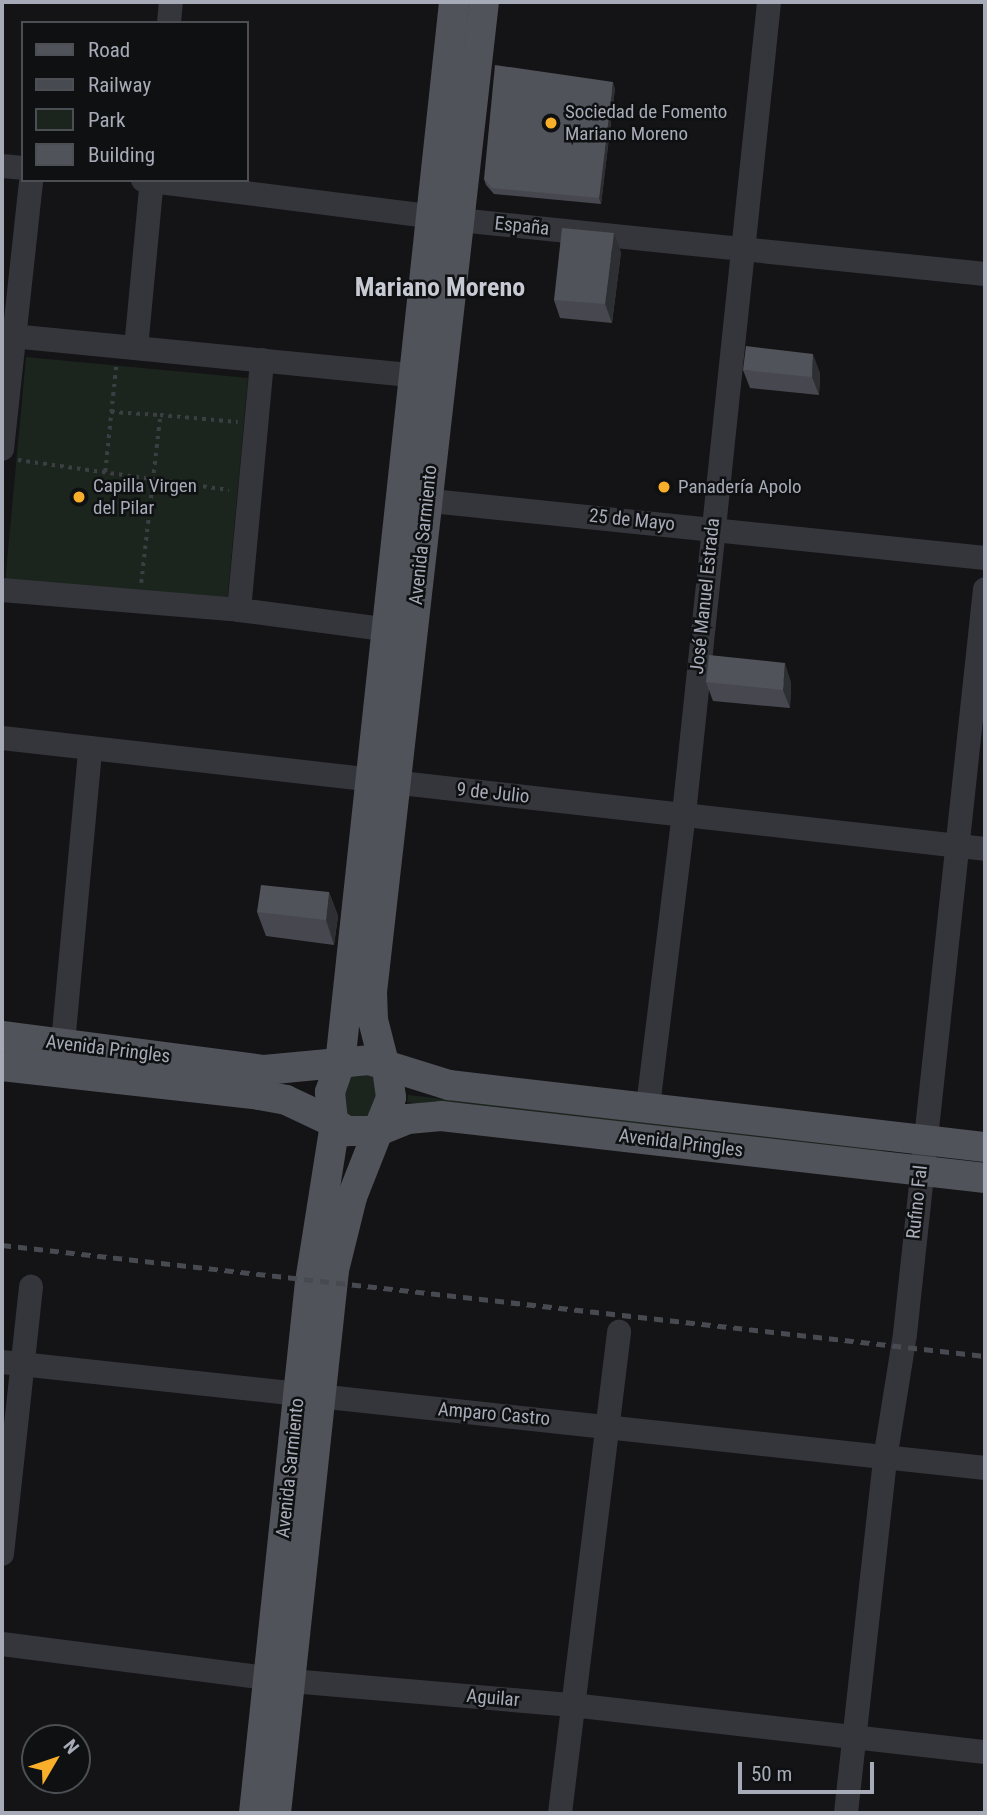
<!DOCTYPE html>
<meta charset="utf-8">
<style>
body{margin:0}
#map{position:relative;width:987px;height:1815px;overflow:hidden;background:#141416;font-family:"Roboto Condensed",sans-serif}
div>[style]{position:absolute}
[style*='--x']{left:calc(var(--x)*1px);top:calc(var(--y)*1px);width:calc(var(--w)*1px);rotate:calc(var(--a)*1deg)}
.green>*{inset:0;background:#1c251d}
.path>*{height:3.5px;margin-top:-1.75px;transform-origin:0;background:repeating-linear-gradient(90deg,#3b3e43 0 3.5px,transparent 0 8.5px)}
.minor>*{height:24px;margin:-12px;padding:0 12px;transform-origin:12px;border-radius:12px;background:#35363c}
.major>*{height:30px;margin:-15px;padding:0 15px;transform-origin:15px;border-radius:15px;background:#51535b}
.rail>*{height:5px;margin-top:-2.5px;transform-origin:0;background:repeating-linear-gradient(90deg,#484a51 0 9px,transparent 0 16px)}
.wall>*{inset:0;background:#47484f}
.shaded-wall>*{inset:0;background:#2e2f33}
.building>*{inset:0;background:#51535a}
.dots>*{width:19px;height:19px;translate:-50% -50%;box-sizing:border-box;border:4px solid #0f1011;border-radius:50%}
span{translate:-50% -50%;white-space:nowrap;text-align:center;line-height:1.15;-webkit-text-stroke:5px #0f1011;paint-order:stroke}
.poi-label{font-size:19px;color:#a6abb7}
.left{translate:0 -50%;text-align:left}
.street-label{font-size:19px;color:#a6abb7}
.district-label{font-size:26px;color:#c7cad3;font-weight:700}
.frame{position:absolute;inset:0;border:4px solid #a6abb7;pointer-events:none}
.legend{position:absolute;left:21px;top:21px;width:228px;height:161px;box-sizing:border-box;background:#0f1011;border:2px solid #4b4e53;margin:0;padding:9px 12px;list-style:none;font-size:21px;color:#a6abb7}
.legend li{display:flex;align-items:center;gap:14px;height:35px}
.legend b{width:35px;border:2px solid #4b4e53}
.north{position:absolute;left:21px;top:1724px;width:70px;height:70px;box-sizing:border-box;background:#0f1011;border:2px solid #4b4e53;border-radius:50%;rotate:51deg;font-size:19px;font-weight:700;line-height:28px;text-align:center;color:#a6abb7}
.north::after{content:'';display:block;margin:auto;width:24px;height:32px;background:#f9af2a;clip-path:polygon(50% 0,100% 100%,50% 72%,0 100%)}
.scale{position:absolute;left:738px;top:1762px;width:136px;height:32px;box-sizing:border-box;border:4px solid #a6abb7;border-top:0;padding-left:9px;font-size:21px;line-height:24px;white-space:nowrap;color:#a6abb7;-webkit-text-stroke:5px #0f1011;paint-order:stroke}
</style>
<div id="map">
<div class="green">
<i style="clip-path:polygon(26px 357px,248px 378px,227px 604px,5px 583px)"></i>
<i style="clip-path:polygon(371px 1073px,378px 1088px,370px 1116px,349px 1117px,342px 1106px,346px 1076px)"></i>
<i style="clip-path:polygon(408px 1095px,883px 1149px,882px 1156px,407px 1102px)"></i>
</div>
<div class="path">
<i style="--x:111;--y:412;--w:49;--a:3.5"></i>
<i style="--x:18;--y:460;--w:213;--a:8.1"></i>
<i style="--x:105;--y:472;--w:107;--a:-84.1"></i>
<i style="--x:141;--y:583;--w:169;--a:-83.5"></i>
<i style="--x:160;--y:415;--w:78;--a:5.1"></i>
</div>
<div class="minor">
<i style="--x:169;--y:23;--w:21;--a:-85"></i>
<i style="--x:2;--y:166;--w:21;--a:5"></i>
<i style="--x:143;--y:180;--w:319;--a:7.2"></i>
<i style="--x:459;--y:220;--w:529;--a:5.86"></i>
<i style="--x:12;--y:336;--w:407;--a:5.6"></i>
<i style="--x:136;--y:348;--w:169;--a:-84.6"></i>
<i style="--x:2;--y:449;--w:271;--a:-83.8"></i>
<i style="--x:412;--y:499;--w:576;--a:5.88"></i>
<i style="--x:2;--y:590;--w:238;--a:4.8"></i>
<i style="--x:239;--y:610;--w:167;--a:7.5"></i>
<i style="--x:239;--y:610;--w:251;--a:-84.7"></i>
<i style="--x:2;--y:738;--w:989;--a:6.44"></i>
<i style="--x:63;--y:1043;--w:294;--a:-84.7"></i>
<i style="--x:648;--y:1106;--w:294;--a:-83"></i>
<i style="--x:684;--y:814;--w:816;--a:-84.02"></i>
<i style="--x:2;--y:1362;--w:989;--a:6.15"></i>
<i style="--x:2;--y:1554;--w:269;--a:-83.8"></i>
<i style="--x:2;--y:1644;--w:291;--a:7.3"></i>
<i style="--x:291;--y:1681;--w:282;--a:4.9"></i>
<i style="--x:572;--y:1705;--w:416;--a:6.5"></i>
<i style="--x:560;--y:1813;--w:485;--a:-83"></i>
<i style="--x:846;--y:1813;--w:356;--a:-83.7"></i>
<i style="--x:885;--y:1459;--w:127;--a:-80.9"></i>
<i style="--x:905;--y:1334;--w:749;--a:-83.87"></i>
</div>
<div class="major">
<i style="--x:2;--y:1036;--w:264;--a:7.4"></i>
<i style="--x:264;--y:1070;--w:105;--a:-5.4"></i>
<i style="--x:369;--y:1060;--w:84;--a:17.4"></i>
<i style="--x:449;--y:1085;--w:540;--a:6.6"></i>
<i style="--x:340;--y:1064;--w:1068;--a:-83.87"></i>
<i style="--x:2;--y:1066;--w:259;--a:6.4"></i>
<i style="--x:259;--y:1095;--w:27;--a:10"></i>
<i style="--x:286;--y:1100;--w:52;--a:25.1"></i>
<i style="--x:339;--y:1066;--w:28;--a:109"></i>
<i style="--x:330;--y:1092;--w:30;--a:84"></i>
<i style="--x:333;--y:1122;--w:17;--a:33"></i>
<i style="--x:347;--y:1131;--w:31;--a:0"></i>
<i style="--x:378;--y:1131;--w:32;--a:-22"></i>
<i style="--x:408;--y:1119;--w:33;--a:-5"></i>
<i style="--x:441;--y:1116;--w:548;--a:6.5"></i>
<i style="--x:385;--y:1067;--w:49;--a:-104.3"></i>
<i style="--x:373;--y:1020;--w:28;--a:-92"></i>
<i style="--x:372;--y:992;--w:996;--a:-83.55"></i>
<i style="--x:378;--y:1130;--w:35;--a:-68"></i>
<i style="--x:391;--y:1097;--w:29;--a:-98"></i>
<i style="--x:254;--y:1813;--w:534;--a:-83.98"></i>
<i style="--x:310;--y:1282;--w:159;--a:-81"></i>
<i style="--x:276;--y:1813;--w:546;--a:-83.9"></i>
<i style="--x:334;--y:1270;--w:75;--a:-76.1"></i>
<i style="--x:352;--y:1197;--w:71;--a:-68.5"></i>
</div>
<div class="rail">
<i style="--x:2;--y:1245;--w:989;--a:6.44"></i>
</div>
<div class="wall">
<i style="clip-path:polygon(615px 88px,601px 204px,494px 194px,486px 185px,484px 179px)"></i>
<i style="clip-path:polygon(621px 252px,612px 323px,560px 318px,554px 300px)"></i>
<i style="clip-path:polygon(743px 370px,820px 373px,819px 395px,750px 388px)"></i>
<i style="clip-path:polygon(706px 682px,791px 682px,790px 708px,713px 701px)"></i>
<i style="clip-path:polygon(329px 892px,338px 916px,334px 945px,266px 936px,257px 912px)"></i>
</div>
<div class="shaded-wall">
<i style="clip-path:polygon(613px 82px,615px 88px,601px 204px,599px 198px)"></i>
<i style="clip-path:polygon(614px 233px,621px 252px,612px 323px,605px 304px)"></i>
<i style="clip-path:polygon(813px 354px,820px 373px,819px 395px,812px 377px)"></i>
<i style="clip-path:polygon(785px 663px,791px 682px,790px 708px,783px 690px)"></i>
<i style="clip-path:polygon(329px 892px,338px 916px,334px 945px,326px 920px)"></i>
</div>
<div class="building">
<i style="clip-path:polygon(495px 65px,613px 82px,599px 198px,492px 188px,484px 179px)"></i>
<i style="clip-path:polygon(562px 228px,614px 233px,605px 304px,554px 300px)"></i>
<i style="clip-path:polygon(746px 346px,813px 354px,812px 377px,743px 370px)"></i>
<i style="clip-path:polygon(709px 655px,785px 663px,783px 690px,706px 682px)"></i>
<i style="clip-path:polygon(261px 885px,329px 892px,326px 920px,257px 912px)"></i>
</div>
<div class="dots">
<i style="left:551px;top:123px;background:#f9af2a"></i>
<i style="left:664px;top:487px;background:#f9af2a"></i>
<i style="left:79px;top:497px;background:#f9af2a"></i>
</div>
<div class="poi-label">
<span class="left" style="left:565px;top:123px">Sociedad de Fomento<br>Mariano Moreno</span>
<span class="left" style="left:93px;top:497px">Capilla Virgen<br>del Pilar</span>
<span class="left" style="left:678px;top:487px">Panadería Apolo</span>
</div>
<div class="street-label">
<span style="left:522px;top:226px;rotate:6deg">España</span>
<span style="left:632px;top:520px;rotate:6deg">25 de Mayo</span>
<span style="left:423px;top:535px;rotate:-84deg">Avenida Sarmiento</span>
<span style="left:705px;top:596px;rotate:-84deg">José Manuel Estrada</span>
<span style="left:493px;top:793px;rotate:6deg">9 de Julio</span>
<span style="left:108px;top:1049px;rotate:7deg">Avenida Pringles</span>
<span style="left:681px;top:1143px;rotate:7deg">Avenida Pringles</span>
<span style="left:917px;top:1202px;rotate:-84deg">Rufino Fal</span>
<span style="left:494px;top:1414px;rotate:5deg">Amparo Castro</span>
<span style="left:290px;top:1468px;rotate:-84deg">Avenida Sarmiento</span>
<span style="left:493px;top:1698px;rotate:5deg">Aguilar</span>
</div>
<div class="district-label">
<span style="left:440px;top:288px">Mariano Moreno</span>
</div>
<div class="frame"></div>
<ul class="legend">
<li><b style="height:9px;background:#51535b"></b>Road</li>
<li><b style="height:9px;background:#484a51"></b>Railway</li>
<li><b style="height:19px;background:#1c251d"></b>Park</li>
<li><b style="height:19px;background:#51535a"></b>Building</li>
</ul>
<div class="north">N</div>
<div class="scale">50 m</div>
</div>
